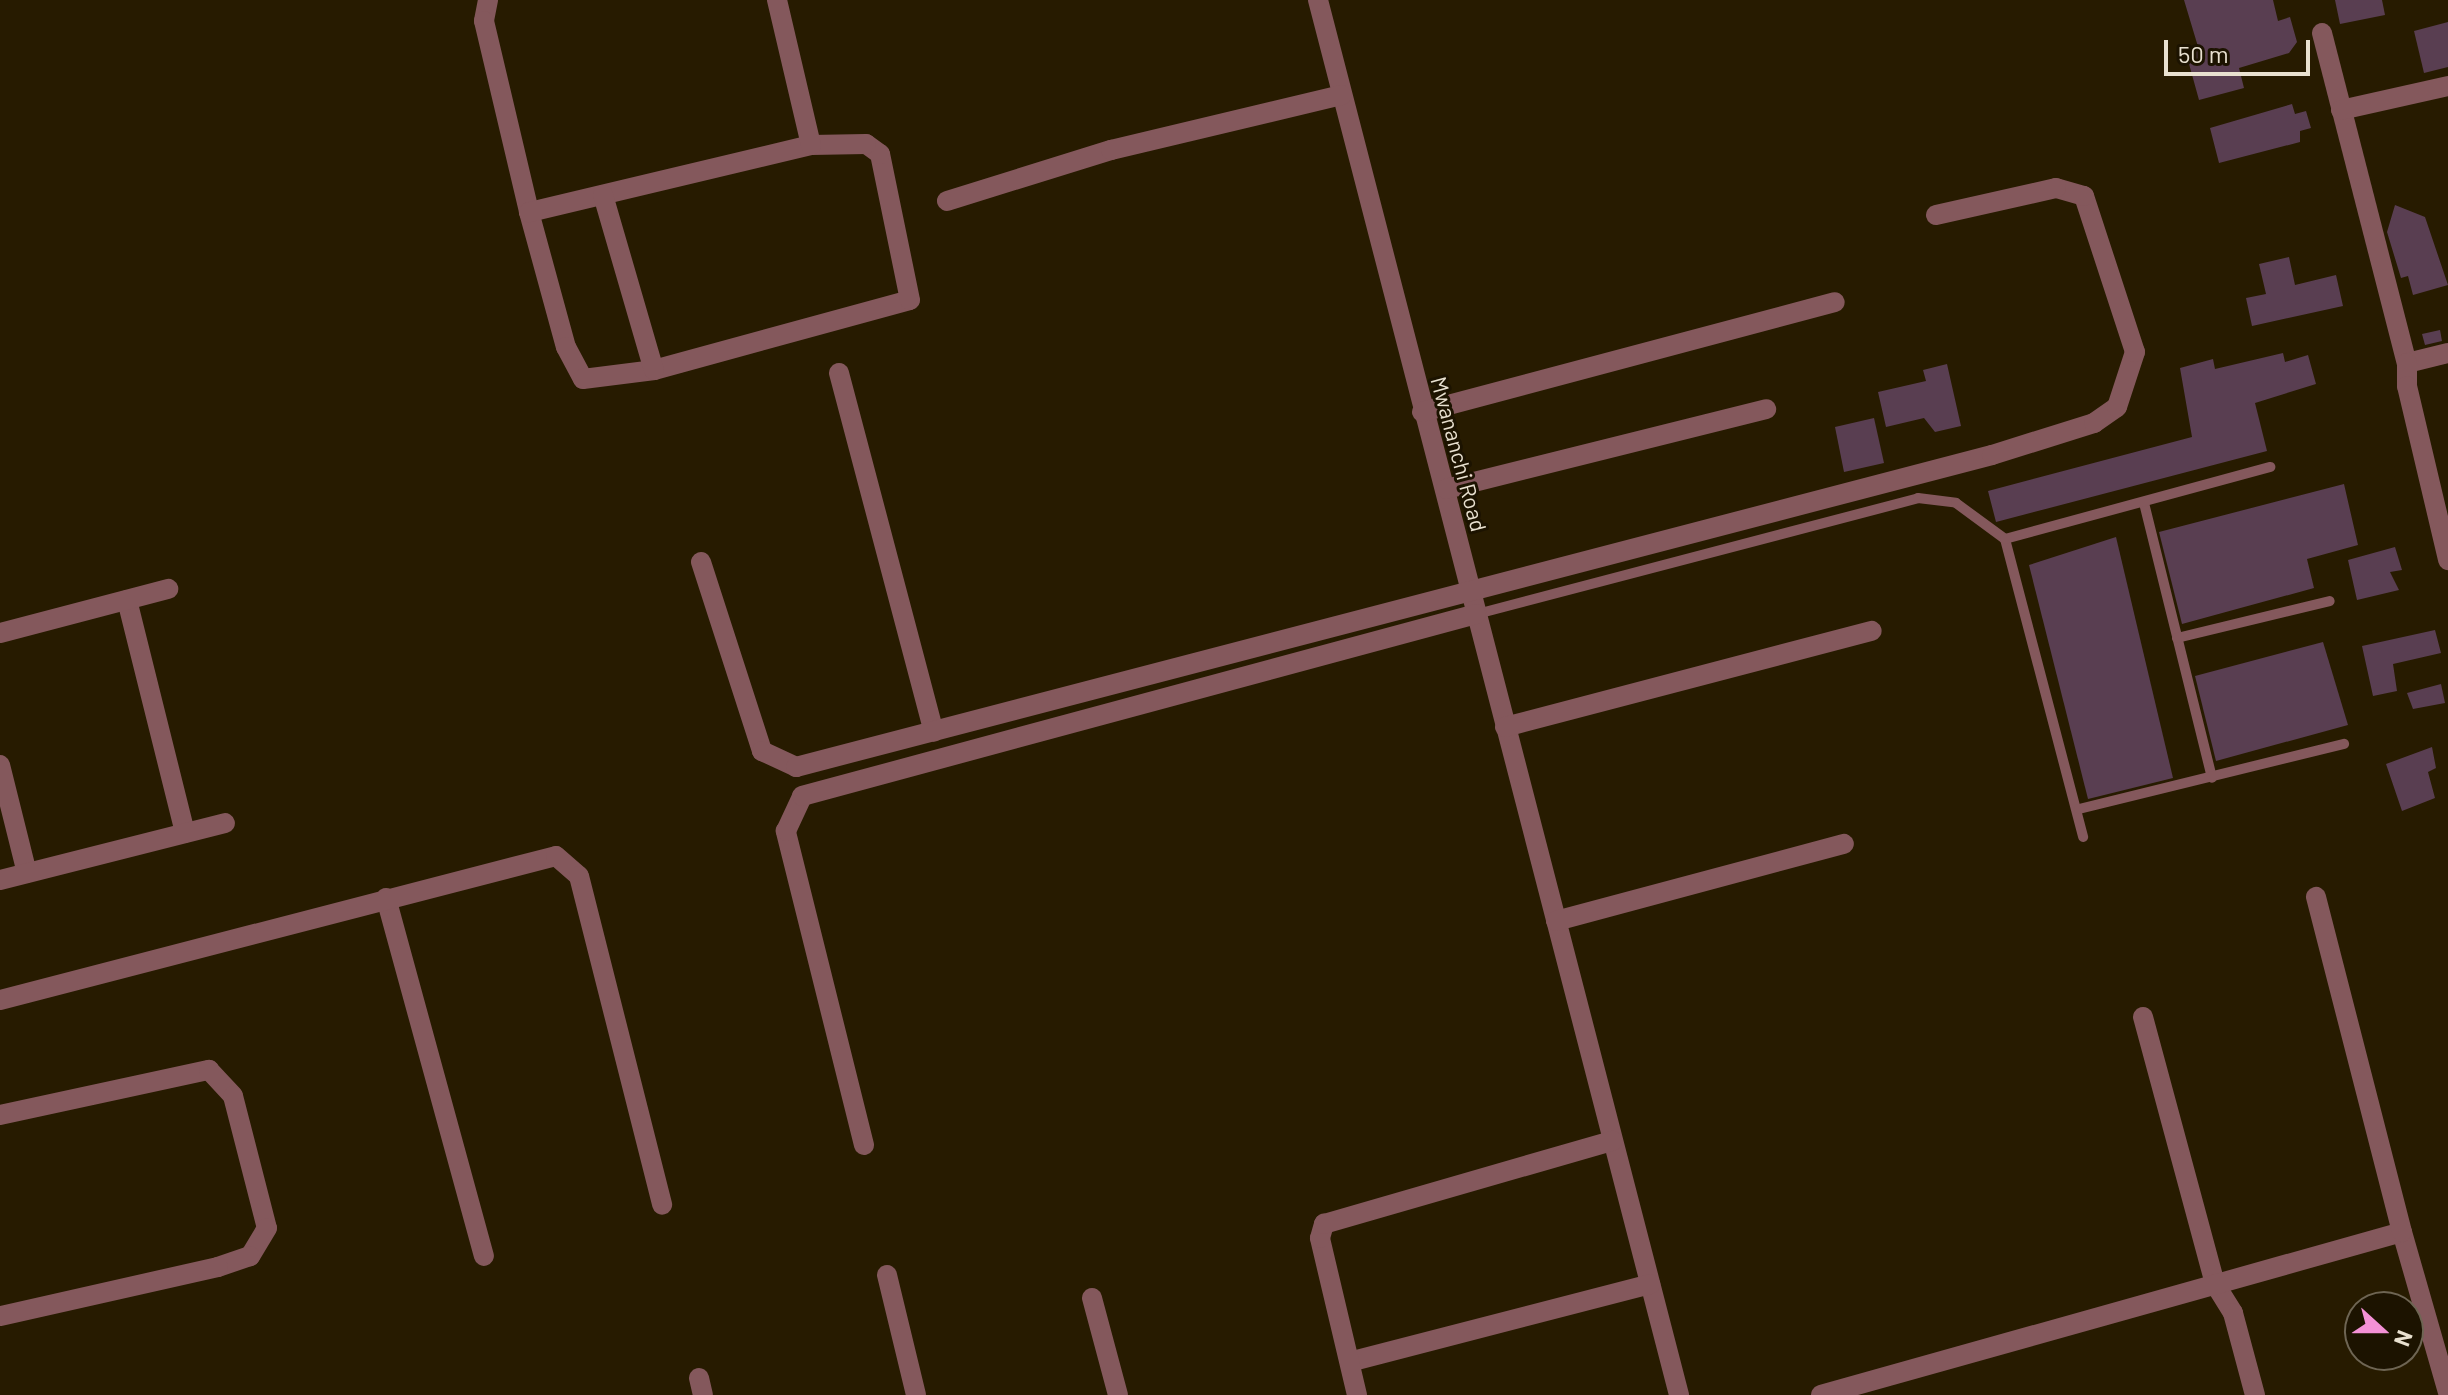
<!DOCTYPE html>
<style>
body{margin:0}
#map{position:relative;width:2448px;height:1395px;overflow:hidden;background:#271b00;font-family:Barlow,sans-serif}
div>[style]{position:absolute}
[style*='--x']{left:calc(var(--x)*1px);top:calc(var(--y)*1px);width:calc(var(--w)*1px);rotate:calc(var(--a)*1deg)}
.building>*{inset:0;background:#593e51}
.lane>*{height:10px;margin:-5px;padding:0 5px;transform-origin:5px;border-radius:5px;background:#84585c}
.street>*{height:20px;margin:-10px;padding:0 10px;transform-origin:10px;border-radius:10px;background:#84585c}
span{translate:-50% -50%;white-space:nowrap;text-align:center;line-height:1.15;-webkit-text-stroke:6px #1c1300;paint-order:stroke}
.street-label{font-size:22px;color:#e9e1d0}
.north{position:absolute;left:2344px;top:1291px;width:80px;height:80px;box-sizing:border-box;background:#1c1300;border:2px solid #6e6553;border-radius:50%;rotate:111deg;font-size:22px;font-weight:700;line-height:32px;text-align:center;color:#e9e1d0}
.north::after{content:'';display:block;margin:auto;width:28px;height:36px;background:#f391d6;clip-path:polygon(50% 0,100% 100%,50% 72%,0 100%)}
.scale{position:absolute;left:2164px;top:40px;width:146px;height:36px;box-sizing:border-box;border:4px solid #e9e1d0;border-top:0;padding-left:10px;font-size:24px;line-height:28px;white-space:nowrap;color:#e9e1d0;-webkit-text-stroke:6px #1c1300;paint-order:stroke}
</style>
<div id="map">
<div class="building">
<i style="clip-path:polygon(2184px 0,2273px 0,2278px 21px,2290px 17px,2297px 42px,2289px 53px,2239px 68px,2244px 88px,2199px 100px,2186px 53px,2199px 50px)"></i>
<i style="clip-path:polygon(2335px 0,2382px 0,2385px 15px,2340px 24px)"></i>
<i style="clip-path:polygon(2448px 22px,2448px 67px,2424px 73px,2414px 31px)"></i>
<i style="clip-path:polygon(2292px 104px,2295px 114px,2306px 111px,2311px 128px,2300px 131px,2300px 142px,2219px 163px,2210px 128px)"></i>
<i style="clip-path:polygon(2395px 205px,2425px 217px,2448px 285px,2413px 295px,2408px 276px,2401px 278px,2387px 232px)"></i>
<i style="clip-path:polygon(2289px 257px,2295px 285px,2336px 275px,2343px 306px,2252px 326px,2246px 298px,2266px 294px,2259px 264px)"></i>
<i style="clip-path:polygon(2440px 330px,2442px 341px,2425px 345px,2422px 334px)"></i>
<i style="clip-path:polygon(2283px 353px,2285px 362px,2308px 355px,2316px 384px,2255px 403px,2267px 451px,1996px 522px,1988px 491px,2192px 437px,2180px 368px,2213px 359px,2215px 369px)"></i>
<i style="clip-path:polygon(1947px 364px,1961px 426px,1935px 432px,1924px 418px,1886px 427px,1878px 392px,1926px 381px,1923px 370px)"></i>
<i style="clip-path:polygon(1874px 418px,1884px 463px,1844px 472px,1835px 427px)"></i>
<i style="clip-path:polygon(2344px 484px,2358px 545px,2307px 559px,2314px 588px,2182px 624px,2159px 532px)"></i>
<i style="clip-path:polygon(2116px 537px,2173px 778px,2088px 799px,2029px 565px)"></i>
<i style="clip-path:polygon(2395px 547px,2402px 570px,2390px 572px,2399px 590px,2357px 600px,2348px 560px)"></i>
<i style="clip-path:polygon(2435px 630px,2441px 653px,2393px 664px,2397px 691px,2373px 696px,2362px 646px)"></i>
<i style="clip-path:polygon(2323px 642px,2348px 725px,2216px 761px,2195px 676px)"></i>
<i style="clip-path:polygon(2441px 684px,2445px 703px,2413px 709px,2407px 693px)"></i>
<i style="clip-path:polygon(2432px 747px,2436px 768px,2428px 772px,2435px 798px,2402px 811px,2386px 764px)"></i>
</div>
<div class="lane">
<i style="--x:2144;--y:503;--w:283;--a:76.1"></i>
<i style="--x:2005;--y:539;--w:308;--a:75.3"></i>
<i style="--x:1477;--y:614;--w:456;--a:-14.7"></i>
<i style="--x:1918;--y:498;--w:38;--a:7"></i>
<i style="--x:1956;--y:503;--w:61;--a:36.3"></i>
<i style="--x:2005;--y:539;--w:275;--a:-15.2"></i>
<i style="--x:2177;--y:638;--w:157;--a:-13.6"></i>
<i style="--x:2079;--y:809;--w:273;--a:-13.8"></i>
</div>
<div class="street">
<i style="--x:488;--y:0;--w:21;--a:101"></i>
<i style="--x:484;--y:21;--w:196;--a:76.7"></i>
<i style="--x:529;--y:212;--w:140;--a:74.7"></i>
<i style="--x:566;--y:347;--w:36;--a:62"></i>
<i style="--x:583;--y:379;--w:72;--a:-7.2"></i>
<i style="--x:654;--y:370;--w:265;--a:-15.3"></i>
<i style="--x:910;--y:300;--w:149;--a:-101.6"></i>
<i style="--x:880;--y:154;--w:17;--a:-144"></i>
<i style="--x:866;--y:144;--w:55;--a:179"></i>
<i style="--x:811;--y:145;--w:290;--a:166.6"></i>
<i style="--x:777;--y:0;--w:149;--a:76.8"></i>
<i style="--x:1318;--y:0;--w:1441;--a:75.49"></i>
<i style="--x:2322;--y:33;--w:341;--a:75.6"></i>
<i style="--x:2341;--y:110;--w:110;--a:-12.6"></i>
<i style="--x:603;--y:195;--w:182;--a:73.8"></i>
<i style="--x:947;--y:201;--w:172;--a:-17.3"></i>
<i style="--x:1111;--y:150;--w:237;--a:-13.4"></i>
<i style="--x:2448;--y:353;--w:42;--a:166.3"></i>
<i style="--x:2407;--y:363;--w:23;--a:90"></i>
<i style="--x:2407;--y:386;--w:179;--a:76.7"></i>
<i style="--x:839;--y:373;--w:371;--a:75.2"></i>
<i style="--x:1422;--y:412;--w:427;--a:-14.9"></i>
<i style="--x:1446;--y:489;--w:330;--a:-14"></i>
<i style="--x:701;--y:562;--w:199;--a:72.1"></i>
<i style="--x:762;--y:751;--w:38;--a:25"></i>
<i style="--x:796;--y:767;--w:1236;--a:-14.62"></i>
<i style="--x:1992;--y:455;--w:107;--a:-17.4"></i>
<i style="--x:2094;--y:423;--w:28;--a:-35"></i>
<i style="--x:2117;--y:407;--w:58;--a:-71.9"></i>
<i style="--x:2135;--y:352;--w:164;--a:-108.1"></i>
<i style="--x:2084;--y:196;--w:29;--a:-164"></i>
<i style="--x:2056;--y:188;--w:123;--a:167.3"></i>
<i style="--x:127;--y:600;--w:240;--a:76"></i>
<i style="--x:0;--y:633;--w:174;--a:-14.7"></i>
<i style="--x:1505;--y:727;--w:379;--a:-14.7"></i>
<i style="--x:0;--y:765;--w:111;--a:76"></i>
<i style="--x:0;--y:880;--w:232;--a:-14.2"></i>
<i style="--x:386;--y:898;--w:371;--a:74.7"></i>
<i style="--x:1556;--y:921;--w:298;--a:-15"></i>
<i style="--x:0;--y:1000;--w:574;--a:-14.52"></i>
<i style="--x:556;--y:856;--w:30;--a:41"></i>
<i style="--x:579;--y:876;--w:339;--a:75.8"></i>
<i style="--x:2143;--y:1017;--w:277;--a:74.9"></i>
<i style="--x:2215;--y:1284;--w:34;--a:58"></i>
<i style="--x:2233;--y:1313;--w:85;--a:75"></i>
<i style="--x:0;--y:1115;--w:214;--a:-12.2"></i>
<i style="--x:209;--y:1070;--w:35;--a:47"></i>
<i style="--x:233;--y:1096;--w:136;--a:75.6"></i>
<i style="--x:267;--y:1228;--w:33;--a:121"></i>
<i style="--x:250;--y:1256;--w:34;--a:161"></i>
<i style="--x:218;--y:1267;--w:223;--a:167.3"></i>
<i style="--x:864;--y:1145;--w:324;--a:-104"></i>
<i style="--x:786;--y:831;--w:38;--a:-65"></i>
<i style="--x:802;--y:796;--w:698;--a:-15.11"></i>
<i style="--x:2402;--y:1232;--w:166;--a:74"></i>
<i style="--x:887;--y:1275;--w:123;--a:76.4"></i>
<i style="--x:1092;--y:1298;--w:100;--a:75"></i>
<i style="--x:1353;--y:1361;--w:307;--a:-14.5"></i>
<i style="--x:699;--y:1378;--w:17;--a:77"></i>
<i style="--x:1357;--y:1395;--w:161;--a:-103.3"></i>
<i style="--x:1320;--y:1238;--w:15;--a:-74"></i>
<i style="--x:1324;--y:1224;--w:300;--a:-16.1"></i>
<i style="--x:1821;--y:1395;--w:603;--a:-15.67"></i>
<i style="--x:2402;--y:1232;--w:346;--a:-104.4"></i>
</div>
<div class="street-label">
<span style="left:1459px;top:454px;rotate:75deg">Mwananchi Road</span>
</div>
<div class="north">N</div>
<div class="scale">50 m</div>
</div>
